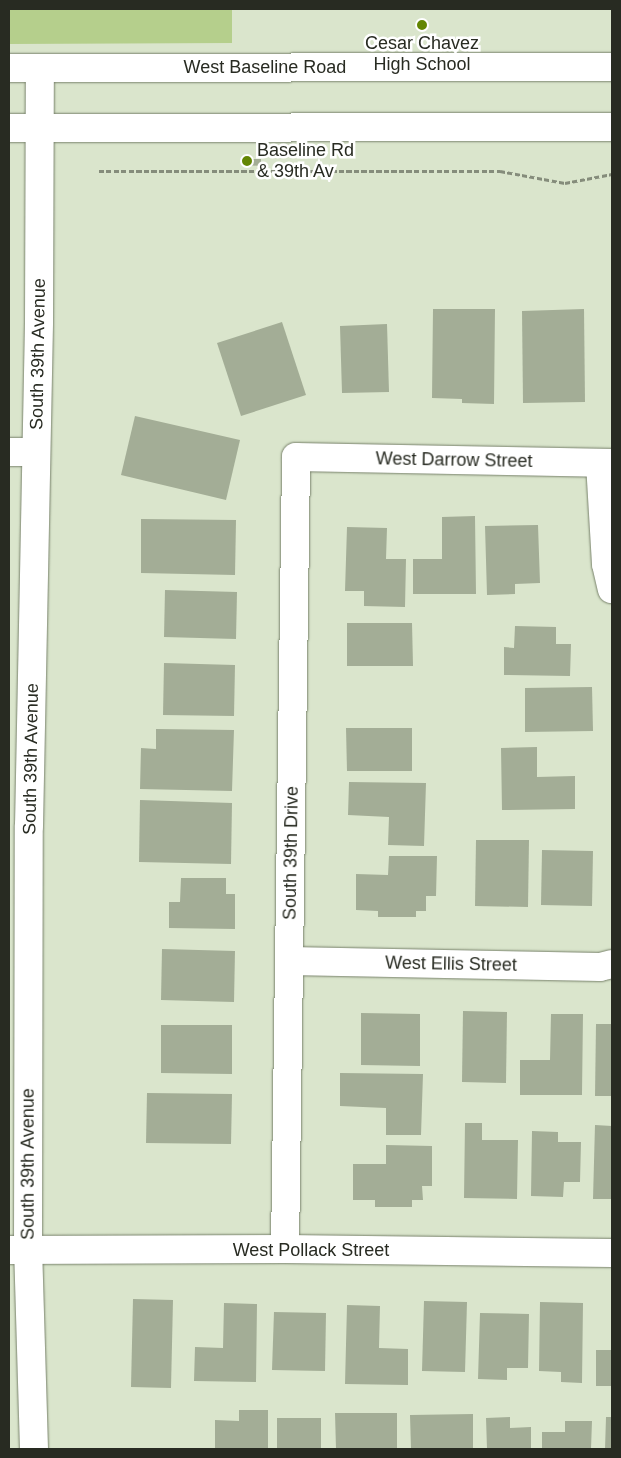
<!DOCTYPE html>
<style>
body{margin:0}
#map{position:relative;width:621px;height:1458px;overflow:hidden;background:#dae5cc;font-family:Arial,sans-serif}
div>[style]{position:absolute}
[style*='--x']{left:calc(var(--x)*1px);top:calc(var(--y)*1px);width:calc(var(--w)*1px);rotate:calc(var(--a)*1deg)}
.green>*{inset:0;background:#b5cf8c}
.building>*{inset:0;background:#a3ad96}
.path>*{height:3px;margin-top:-1.5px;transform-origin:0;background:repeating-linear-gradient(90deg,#858c7b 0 5px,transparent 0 7.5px)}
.roads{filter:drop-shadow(0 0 1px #78826b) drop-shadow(0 0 1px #78826b)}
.minor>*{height:28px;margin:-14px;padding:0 14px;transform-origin:14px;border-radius:14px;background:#fff}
.major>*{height:28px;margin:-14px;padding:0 14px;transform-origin:14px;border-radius:14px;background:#fff}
.dots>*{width:14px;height:14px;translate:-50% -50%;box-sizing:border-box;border:2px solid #fff;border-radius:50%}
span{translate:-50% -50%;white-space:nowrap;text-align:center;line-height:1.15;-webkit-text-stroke:5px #fff;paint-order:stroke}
.poi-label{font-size:18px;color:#282b22}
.left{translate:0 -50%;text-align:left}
.street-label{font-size:18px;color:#282b22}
.frame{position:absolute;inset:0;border:10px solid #282b22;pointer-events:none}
</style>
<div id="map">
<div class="green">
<i style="clip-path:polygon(9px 9px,232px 9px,232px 43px,9px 44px)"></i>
</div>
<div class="building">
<i style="clip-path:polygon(243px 159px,261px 159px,261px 166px,243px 165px)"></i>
<i style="clip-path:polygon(433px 309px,495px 309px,494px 404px,462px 403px,462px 399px,432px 398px)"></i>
<i style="clip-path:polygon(584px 309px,585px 402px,523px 403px,522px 311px)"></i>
<i style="clip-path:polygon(282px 322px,306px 395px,241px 416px,217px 343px)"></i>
<i style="clip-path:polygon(387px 324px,389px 392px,342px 393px,340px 326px)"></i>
<i style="clip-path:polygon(135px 416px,240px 440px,226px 500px,121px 475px)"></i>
<i style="clip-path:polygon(475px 516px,476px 594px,413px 594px,413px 559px,442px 559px,442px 517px)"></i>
<i style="clip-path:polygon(141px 519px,236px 520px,235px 575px,141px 573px)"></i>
<i style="clip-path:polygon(538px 525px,540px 583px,515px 584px,515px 594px,487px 595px,485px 526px)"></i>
<i style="clip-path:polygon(347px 527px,387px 528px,386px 559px,406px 559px,405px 607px,364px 606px,364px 591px,345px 591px)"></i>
<i style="clip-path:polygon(165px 590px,237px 592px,236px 639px,164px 637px)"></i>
<i style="clip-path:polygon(347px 623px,412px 623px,413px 666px,347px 666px)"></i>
<i style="clip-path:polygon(515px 626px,556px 627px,556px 644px,571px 644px,570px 676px,504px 675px,504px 647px,514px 648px)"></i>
<i style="clip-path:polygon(164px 663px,235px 665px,234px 716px,163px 715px)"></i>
<i style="clip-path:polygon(592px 687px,593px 731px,525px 732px,525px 688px)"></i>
<i style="clip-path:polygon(346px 728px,412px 728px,412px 771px,347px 771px)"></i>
<i style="clip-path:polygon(156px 729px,234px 730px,232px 791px,140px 789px,141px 748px,156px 749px)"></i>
<i style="clip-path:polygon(537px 747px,537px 777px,575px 776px,575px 809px,502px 810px,501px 748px)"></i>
<i style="clip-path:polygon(349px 782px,426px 783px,424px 846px,388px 845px,389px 817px,348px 815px)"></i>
<i style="clip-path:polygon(140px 800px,232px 803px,231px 864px,139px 862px)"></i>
<i style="clip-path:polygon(476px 840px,529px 840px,528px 907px,475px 906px)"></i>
<i style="clip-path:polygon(542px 850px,593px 851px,592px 906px,541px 905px)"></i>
<i style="clip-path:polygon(389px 856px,437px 856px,436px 896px,426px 896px,426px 911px,416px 911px,416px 917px,378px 917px,378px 911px,356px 910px,356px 874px,388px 875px)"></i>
<i style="clip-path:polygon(181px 878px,226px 878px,226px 894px,235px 894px,235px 929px,169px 928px,169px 902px,180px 902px)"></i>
<i style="clip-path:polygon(162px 949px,235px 951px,234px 1002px,161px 1000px)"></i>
<i style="clip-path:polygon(463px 1011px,507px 1012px,506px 1083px,462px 1082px)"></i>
<i style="clip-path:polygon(361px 1013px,420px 1014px,420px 1066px,361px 1065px)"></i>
<i style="clip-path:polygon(551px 1014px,583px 1014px,582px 1095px,520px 1095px,520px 1060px,550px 1060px)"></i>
<i style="clip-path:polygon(596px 1024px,612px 1024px,612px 1096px,595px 1096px)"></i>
<i style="clip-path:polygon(161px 1025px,232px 1025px,232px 1074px,161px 1073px)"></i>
<i style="clip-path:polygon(340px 1073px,423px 1074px,421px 1135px,386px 1135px,386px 1108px,340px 1106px)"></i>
<i style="clip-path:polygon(147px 1093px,232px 1094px,231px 1144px,146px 1143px)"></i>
<i style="clip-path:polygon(465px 1123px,482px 1123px,482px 1140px,518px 1140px,517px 1199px,464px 1198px)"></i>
<i style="clip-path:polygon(595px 1125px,612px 1126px,612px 1199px,593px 1199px)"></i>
<i style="clip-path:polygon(532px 1131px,558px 1132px,558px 1142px,581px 1142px,580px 1182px,564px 1182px,563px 1197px,531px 1196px)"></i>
<i style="clip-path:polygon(386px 1145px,432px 1146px,432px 1186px,422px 1186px,423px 1200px,412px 1200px,412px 1207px,375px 1207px,375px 1200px,353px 1200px,353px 1164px,386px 1164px)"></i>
<i style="clip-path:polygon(133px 1299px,173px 1300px,171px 1388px,131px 1387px)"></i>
<i style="clip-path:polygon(424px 1301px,467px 1302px,465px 1372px,422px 1371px)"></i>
<i style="clip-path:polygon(540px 1302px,583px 1303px,582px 1383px,561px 1382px,561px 1372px,539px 1371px)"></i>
<i style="clip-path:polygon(224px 1303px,257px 1304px,256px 1382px,194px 1381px,195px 1347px,223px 1348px)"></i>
<i style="clip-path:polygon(347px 1305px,380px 1306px,379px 1348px,408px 1349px,408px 1385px,345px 1384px)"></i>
<i style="clip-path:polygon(274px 1312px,326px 1313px,325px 1371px,272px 1370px)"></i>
<i style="clip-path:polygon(480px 1313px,529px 1314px,528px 1368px,507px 1368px,507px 1380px,478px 1379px)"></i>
<i style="clip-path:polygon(596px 1350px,612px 1350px,612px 1386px,596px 1386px)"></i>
<i style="clip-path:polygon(239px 1410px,268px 1410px,268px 1449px,215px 1449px,215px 1420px,239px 1421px)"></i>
<i style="clip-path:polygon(335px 1413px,397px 1413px,397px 1449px,336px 1449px)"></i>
<i style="clip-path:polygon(473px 1414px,473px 1449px,411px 1449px,410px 1415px)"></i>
<i style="clip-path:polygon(510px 1417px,510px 1428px,531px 1427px,531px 1449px,487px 1449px,486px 1418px)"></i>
<i style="clip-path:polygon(606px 1417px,612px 1417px,612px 1449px,605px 1449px)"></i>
<i style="clip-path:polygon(277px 1418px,321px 1418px,321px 1449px,277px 1449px)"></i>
<i style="clip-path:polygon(565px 1421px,592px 1421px,591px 1449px,542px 1449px,542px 1432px,565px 1432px)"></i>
</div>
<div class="path">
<i style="--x:99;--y:171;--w:401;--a:0"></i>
<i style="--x:500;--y:171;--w:66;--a:10.5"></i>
<i style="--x:565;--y:183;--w:48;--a:-10.8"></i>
</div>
<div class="roads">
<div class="minor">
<i style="--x:9;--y:452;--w:27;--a:0"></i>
<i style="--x:600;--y:463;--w:101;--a:86.6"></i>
<i style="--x:606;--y:564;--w:26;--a:77"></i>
<i style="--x:289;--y:961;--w:311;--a:1.1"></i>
<i style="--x:600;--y:967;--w:12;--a:-14"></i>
<i style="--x:285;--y:1249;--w:792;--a:-89.2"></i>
<i style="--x:296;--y:457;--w:316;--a:1.1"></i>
<i style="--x:9;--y:1250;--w:276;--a:-0.2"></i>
<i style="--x:285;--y:1249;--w:327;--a:0.7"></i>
<i style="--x:34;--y:1449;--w:199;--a:-91.7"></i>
<i style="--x:28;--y:1250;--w:424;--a:-89.9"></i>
<i style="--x:29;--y:826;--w:504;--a:-88.86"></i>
<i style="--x:39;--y:322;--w:254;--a:-89.8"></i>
</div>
<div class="major">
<i style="--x:9;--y:68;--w:603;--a:-0.1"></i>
<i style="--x:9;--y:128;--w:603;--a:-0.1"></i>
</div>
</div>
<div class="dots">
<i style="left:422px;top:25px;background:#638603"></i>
<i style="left:247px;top:161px;background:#638603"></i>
</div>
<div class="poi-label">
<span style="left:422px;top:54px">Cesar Chavez<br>High School</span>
<span class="left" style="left:257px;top:161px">Baseline Rd<br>&amp; 39th Av</span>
</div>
<div class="street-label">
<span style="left:265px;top:67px">West Baseline Road</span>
<span style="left:38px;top:354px;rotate:-89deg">South 39th Avenue</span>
<span style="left:454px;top:460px;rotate:1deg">West Darrow Street</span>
<span style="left:31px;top:759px;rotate:-89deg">South 39th Avenue</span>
<span style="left:291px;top:853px;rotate:-89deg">South 39th Drive</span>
<span style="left:451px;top:964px;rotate:1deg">West Ellis Street</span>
<span style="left:28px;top:1164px;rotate:-90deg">South 39th Avenue</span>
<span style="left:311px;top:1250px">West Pollack Street</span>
</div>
<div class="frame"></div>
</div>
